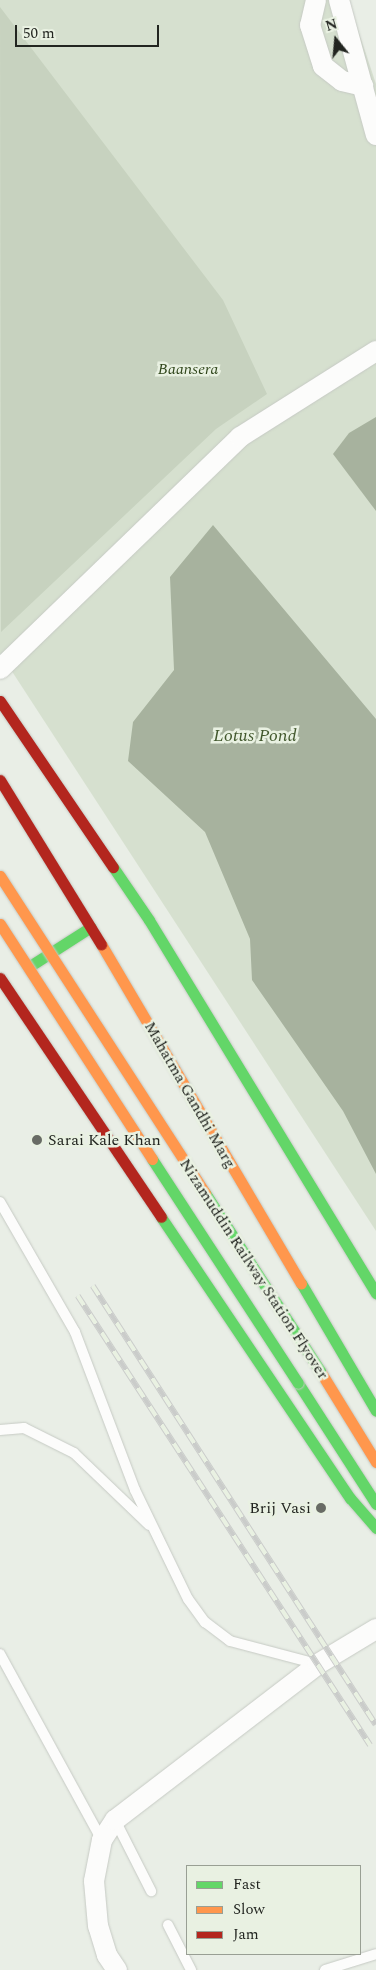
<!DOCTYPE html>
<style>
body{margin:0}
#map{position:relative;width:376px;height:1970px;overflow:hidden;background:#e9eee6;font-family:Spectral,serif}
div>[style]{position:absolute}
[style*='--x']{left:calc(var(--x)*1px);top:calc(var(--y)*1px);width:calc(var(--w)*1px);rotate:calc(var(--a)*1deg)}
.green>*{inset:0;background:#d6e0cf}
.forest>*{inset:0;background:#c7d2bf}
.water>*{inset:0;background:#a7b29e}
.roads{filter:drop-shadow(0 0 1px #c6cac4) drop-shadow(0 0 1px #c6cac4)}
.lane>*{height:10px;margin:-5px;padding:0 5px;transform-origin:5px;border-radius:5px;background:#fcfcfb}
.street>*{height:20px;margin:-10px;padding:0 10px;transform-origin:10px;border-radius:10px;background:#fcfcfb}
.fast>*{height:11px;margin:-5.5px;padding:0 5.5px;transform-origin:5.5px;border-radius:5.5px;background:#63d668}
.slow>*{height:11px;margin:-5.5px;padding:0 5.5px;transform-origin:5.5px;border-radius:5.5px;background:#ff974d}
.jam>*{height:11px;margin:-5.5px;padding:0 5.5px;transform-origin:5.5px;border-radius:5.5px;background:#b3261e}
.rail>*{height:5.5px;margin-top:-2.75px;transform-origin:0;background:repeating-linear-gradient(90deg,#e9f1e2 0 11px,#caccca 0 22px);box-sizing:border-box;border-block:1px solid #caccca}
.bridges{filter:drop-shadow(0 0 1px #c6cac4) drop-shadow(0 0 1px #c6cac4)}
.fast-bridge>*{height:11px;margin:-5.5px;padding:0 5.5px;transform-origin:5.5px;border-radius:5.5px;background:#63d668}
.slow-bridge>*{height:11px;margin:-5.5px;padding:0 5.5px;transform-origin:5.5px;border-radius:5.5px;background:#ff974d}
.dots>*{width:14px;height:14px;translate:-50% -50%;box-sizing:border-box;border:2px solid #e9f1e2;border-radius:50%}
span{translate:-50% -50%;white-space:nowrap;text-align:center;line-height:1.15;-webkit-text-stroke:5px #e9f1e2;paint-order:stroke}
.park-label{font-size:16px;color:#2f451a;font-style:italic}
.street-label{font-size:16px;color:#222520}
.poi-label{font-size:16px;color:#222520}
.left{translate:0 -50%;text-align:left}
.right{translate:-100% -50%;text-align:right}
.water-label{font-size:18px;color:#42582d;font-style:italic}
.legend{position:absolute;left:186px;top:1865px;width:175px;height:90px;box-sizing:border-box;background:#e9f1e2;border:1px solid #999f94;margin:0;padding:6px 9px;list-style:none;font-size:15px;color:#222520}
.legend li{display:flex;align-items:center;gap:10px;height:25px}
.legend b{width:25px;border:1px solid #999f94}
.north{position:absolute;left:311px;top:15px;width:50px;height:50px;-webkit-text-stroke:4px #e9f1e2;paint-order:stroke;rotate:343deg;font-size:14px;font-weight:700;line-height:20px;text-align:center;color:#222520}
.north::after{content:'';display:block;margin:auto;width:18px;height:22px;background:#222520;clip-path:polygon(50% 0,100% 100%,50% 72%,0 100%)}
.scale{position:absolute;left:15px;top:25px;width:144px;height:22px;box-sizing:border-box;border:2px solid #222520;border-top:0;padding-left:6px;font-size:15px;line-height:18px;white-space:nowrap;color:#222520;-webkit-text-stroke:4px #e9f1e2;paint-order:stroke}
</style>
<div id="map">
<div class="green">
<i style="clip-path:polygon(0 0,348px 0,376px 84px,376px 1231px,0 653px)"></i>
</div>
<div class="forest">
<i style="clip-path:polygon(0 7px,223px 300px,267px 394px,216px 429px,1px 632px)"></i>
</div>
<div class="water">
<i style="clip-path:polygon(376px 417px,376px 511px,333px 454px,349px 433px)"></i>
<i style="clip-path:polygon(213px 525px,376px 719px,376px 1174px,343px 1111px,252px 980px,250px 939px,205px 832px,128px 761px,133px 722px,174px 670px,170px 577px)"></i>
</div>
<div class="roads">
<div class="lane">
<i style="--x:0;--y:1202;--w:150;--a:60"></i>
<i style="--x:75;--y:1332;--w:169;--a:69.2"></i>
<i style="--x:135;--y:1490;--w:121;--a:64.1"></i>
<i style="--x:188;--y:1599;--w:29;--a:54"></i>
<i style="--x:205;--y:1622;--w:31;--a:37"></i>
<i style="--x:230;--y:1641;--w:90;--a:14.8"></i>
<i style="--x:0;--y:1430;--w:24;--a:-5"></i>
<i style="--x:24;--y:1428;--w:56;--a:26.6"></i>
<i style="--x:74;--y:1453;--w:104;--a:43.8"></i>
<i style="--x:0;--y:1654;--w:212;--a:61.3"></i>
<i style="--x:115;--y:1820;--w:80;--a:63.1"></i>
<i style="--x:168;--y:1925;--w:51;--a:62.9"></i>
<i style="--x:325;--y:1970;--w:53;--a:-17.4"></i>
</div>
<div class="street">
<i style="--x:316;--y:0;--w:26;--a:103"></i>
<i style="--x:310;--y:25;--w:43;--a:72.4"></i>
<i style="--x:323;--y:66;--w:24;--a:38"></i>
<i style="--x:342;--y:81;--w:22;--a:13"></i>
<i style="--x:339;--y:0;--w:140;--a:74.7"></i>
<i style="--x:0;--y:669;--w:334;--a:-44"></i>
<i style="--x:240;--y:437;--w:161;--a:-32.3"></i>
<i style="--x:117;--y:1970;--w:18;--a:-124"></i>
<i style="--x:107;--y:1955;--w:30;--a:-107"></i>
<i style="--x:98;--y:1926;--w:45;--a:-95.1"></i>
<i style="--x:94;--y:1881;--w:42;--a:-79"></i>
<i style="--x:102;--y:1840;--w:24;--a:-57"></i>
<i style="--x:115;--y:1820;--w:256;--a:-37.5"></i>
<i style="--x:318;--y:1664;--w:68;--a:-31.1"></i>
</div>
<div class="fast">
<i style="--x:113;--y:867;--w:64;--a:55.8"></i>
<i style="--x:149;--y:920;--w:437;--a:58.7"></i>
<i style="--x:30;--y:966;--w:72;--a:-32.6"></i>
<i style="--x:161;--y:1217;--w:339;--a:56.1"></i>
<i style="--x:350;--y:1498;--w:40;--a:49"></i>
<i style="--x:301;--y:1283;--w:148;--a:59.6"></i>
<i style="--x:298;--y:1383;--w:144;--a:57.2"></i>
</div>
<div class="slow">
<i style="--x:101;--y:944;--w:394;--a:59.5"></i>
<i style="--x:320;--y:1371;--w:107;--a:58.4"></i>
</div>
<div class="jam">
<i style="--x:0;--y:701;--w:201;--a:55.8"></i>
<i style="--x:0;--y:780;--w:193;--a:58.4"></i>
<i style="--x:0;--y:978;--w:288;--a:56"></i>
</div>
</div>
<div class="rail">
<i style="--x:93;--y:1286;--w:522;--a:57.19"></i>
<i style="--x:78;--y:1296;--w:536;--a:56.96"></i>
</div>
<div class="bridges">
<div class="fast-bridge">
<i style="--x:152;--y:1159;--w:267;--a:56.9"></i>
<i style="--x:205;--y:1193;--w:212;--a:57.1"></i>
</div>
<div class="slow-bridge">
<i style="--x:0;--y:876;--w:378;--a:57.1"></i>
<i style="--x:0;--y:924;--w:280;--a:57.1"></i>
</div>
</div>
<div class="dots">
<i style="left:37px;top:1140px;background:#686b65"></i>
<i style="left:321px;top:1508px;background:#686b65"></i>
</div>
<div class="park-label">
<span style="left:188px;top:369px">Baansera</span>
</div>
<div class="street-label">
<span style="left:190px;top:1095px;rotate:60deg">Mahatma Gandhi Marg</span>
<span style="left:254px;top:1269px;rotate:57deg">Nizamuddin Railway Station Flyover</span>
</div>
<div class="poi-label">
<span class="left" style="left:48px;top:1140px">Sarai Kale Khan</span>
<span class="right" style="left:311px;top:1508px">Brij Vasi</span>
</div>
<div class="water-label">
<span style="left:255px;top:736px">Lotus Pond</span>
</div>
<ul class="legend">
<li><b style="height:6px;background:#63d668"></b>Fast</li>
<li><b style="height:6px;background:#ff974d"></b>Slow</li>
<li><b style="height:6px;background:#b3261e"></b>Jam</li>
</ul>
<div class="north">N</div>
<div class="scale">50 m</div>
</div>
